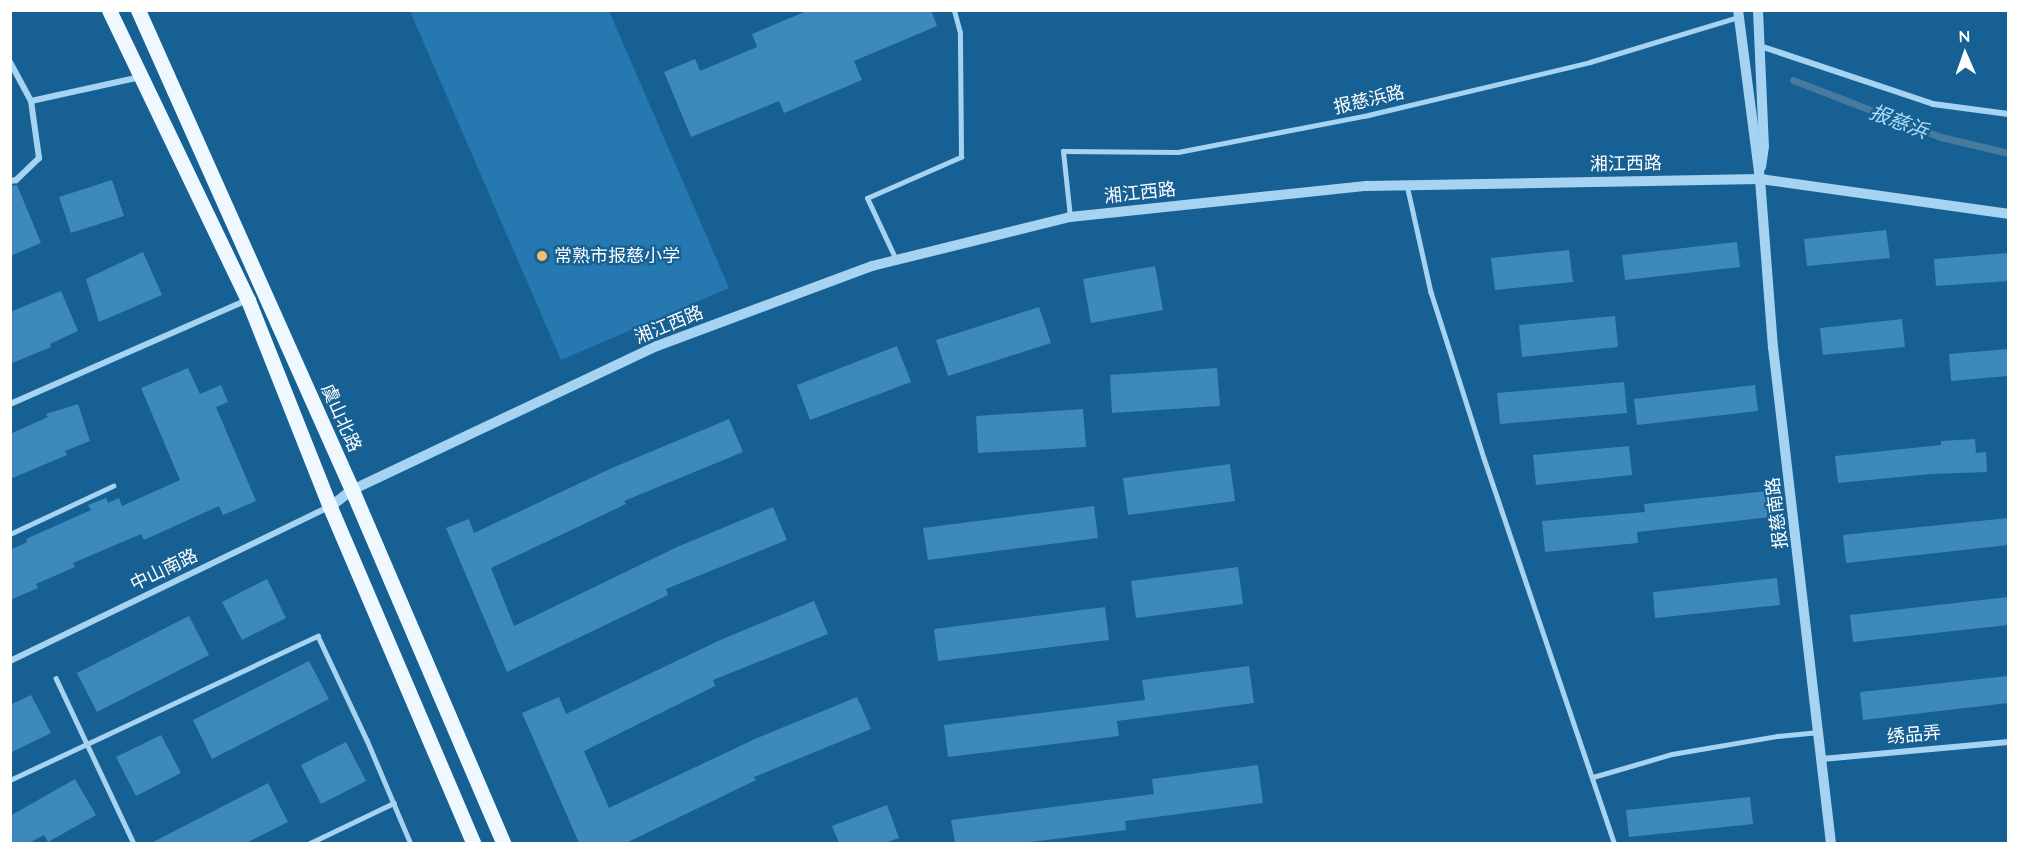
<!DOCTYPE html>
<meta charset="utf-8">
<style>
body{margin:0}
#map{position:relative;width:2019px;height:854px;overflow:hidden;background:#166093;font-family:Quicksand,"Noto Sans SC",sans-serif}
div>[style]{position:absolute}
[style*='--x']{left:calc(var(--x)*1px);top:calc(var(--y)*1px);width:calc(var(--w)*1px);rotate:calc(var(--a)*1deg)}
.green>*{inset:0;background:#2579b0}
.stream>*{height:7px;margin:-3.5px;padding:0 3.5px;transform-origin:3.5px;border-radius:3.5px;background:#467a9e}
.building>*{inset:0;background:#3e89bb}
.service>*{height:4.5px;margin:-2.25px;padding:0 2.25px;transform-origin:2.25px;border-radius:2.25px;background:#a5d3f1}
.minor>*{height:6px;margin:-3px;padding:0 3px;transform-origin:3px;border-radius:3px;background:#a5d3f1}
.tertiary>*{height:10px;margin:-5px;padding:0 5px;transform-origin:5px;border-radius:5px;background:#a5d3f1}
.primary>*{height:15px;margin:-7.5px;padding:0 7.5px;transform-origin:7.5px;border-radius:7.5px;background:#eff8ff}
.dots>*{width:16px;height:16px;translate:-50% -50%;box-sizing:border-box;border:3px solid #166093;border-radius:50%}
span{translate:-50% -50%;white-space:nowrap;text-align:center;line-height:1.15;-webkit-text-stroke:4.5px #166093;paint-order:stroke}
.street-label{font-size:18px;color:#fff}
.poi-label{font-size:18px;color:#fff}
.left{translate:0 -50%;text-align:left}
.water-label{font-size:20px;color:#b2dcf8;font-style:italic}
.frame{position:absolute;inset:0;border:12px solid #fff;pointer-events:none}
.north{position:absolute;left:1935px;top:24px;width:60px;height:60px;-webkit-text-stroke:4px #166093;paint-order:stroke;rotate:358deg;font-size:16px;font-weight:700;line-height:24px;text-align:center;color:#fff}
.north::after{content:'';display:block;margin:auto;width:21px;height:27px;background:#fff;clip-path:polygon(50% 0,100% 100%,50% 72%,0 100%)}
</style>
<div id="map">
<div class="green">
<i style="clip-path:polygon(410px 11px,609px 11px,729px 288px,561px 360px)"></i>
</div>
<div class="stream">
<i style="--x:1793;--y:80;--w:159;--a:21.1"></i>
<i style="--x:1941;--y:137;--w:69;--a:13.4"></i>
</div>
<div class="building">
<i style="clip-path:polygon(809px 10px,931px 10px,937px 26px,854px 61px,862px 80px,784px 113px,779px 101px,691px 137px,664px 72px,695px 59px,700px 71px,757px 47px,752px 34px)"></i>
<i style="clip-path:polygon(112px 180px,124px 216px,71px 233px,59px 197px)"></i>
<i style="clip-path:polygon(17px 185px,41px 243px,10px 256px,10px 186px)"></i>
<i style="clip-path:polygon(1886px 230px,1890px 258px,1807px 266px,1804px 239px)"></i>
<i style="clip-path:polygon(1737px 242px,1740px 267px,1625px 280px,1622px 255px)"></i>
<i style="clip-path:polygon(1569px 250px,1573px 282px,1495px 290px,1491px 258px)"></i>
<i style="clip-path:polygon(143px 252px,162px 295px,99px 322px,86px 279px)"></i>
<i style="clip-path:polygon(2008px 253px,2008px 281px,1936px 286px,1934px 259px)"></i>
<i style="clip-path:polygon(1155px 266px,1163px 310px,1091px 323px,1083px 279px)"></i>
<i style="clip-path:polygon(61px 291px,78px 331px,50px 344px,51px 347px,10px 364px,10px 312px)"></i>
<i style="clip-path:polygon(1039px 307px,1051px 343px,948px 376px,936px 340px)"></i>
<i style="clip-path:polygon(1615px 316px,1618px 347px,1522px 357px,1519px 325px)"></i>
<i style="clip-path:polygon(1902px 319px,1905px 347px,1823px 355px,1820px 328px)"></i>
<i style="clip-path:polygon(897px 346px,911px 382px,810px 420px,797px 385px)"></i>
<i style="clip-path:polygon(2008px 349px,2008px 376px,1951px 381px,1949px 354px)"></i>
<i style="clip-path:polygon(188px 368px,200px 394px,221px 385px,228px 402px,216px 407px,256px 501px,223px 515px,219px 506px,144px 540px,141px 534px,73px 563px,75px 567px,36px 584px,38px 588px,10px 600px,10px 550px,27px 542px,26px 539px,91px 510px,88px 505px,106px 498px,108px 503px,119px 498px,122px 506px,180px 480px,141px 388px)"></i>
<i style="clip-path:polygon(1217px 368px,1220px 406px,1112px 413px,1110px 375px)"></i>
<i style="clip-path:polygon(1624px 382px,1627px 413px,1500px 424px,1497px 393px)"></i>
<i style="clip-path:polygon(1755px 385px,1758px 411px,1637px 425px,1634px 399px)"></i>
<i style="clip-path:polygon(78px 404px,90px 441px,65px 451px,67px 455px,10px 479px,10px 434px,48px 417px,46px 414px)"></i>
<i style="clip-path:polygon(1083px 409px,1086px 447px,978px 453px,976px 416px)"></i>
<i style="clip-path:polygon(729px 419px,743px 452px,624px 501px,626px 504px,491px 568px,514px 626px,677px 547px,773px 507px,787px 540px,666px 589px,668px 595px,507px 672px,446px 528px,469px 519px,474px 533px,612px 468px)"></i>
<i style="clip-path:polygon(1975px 439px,1976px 453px,1986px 452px,1987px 472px,1931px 474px,1838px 483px,1835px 456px,1941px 445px,1941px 441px)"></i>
<i style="clip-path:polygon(1629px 446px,1632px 475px,1536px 485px,1533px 455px)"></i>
<i style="clip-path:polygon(1230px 464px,1235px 501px,1128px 515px,1123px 478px)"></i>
<i style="clip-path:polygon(1768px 491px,1771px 517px,1637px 532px,1638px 543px,1545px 552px,1542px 521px,1645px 512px,1644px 504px)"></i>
<i style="clip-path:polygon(1094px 506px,1098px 538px,928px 560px,923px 528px)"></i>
<i style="clip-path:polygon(2008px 518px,2008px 545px,1846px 563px,1843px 535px)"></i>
<i style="clip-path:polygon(1238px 567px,1243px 604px,1136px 618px,1131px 581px)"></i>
<i style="clip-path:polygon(1777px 578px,1780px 605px,1655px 618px,1653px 592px)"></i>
<i style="clip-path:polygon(267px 579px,286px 618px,242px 640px,222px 602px)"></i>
<i style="clip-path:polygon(2008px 597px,2008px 625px,1853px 642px,1850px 615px)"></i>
<i style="clip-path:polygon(814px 601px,828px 634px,713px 680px,715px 686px,584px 751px,609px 808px,757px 738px,857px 697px,871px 729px,754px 777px,756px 780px,626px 843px,579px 843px,522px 713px,559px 697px,566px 714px,718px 641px)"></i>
<i style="clip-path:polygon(1105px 607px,1109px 640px,938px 661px,934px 629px)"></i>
<i style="clip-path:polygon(189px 616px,209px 655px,97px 712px,77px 673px)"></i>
<i style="clip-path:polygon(309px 661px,329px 699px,212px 759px,193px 720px)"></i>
<i style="clip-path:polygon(1249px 666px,1254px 703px,1117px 721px,1119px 736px,948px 757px,944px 725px,1145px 700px,1142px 680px)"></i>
<i style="clip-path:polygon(2008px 676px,2008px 703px,1863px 720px,1860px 692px)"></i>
<i style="clip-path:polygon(31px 695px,51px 733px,10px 753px,10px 705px)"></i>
<i style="clip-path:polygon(161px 735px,181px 773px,136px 796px,116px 757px)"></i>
<i style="clip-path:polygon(346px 742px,366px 781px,321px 804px,301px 765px)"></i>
<i style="clip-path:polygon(1258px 765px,1263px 803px,1125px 821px,1126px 830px,1022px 843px,955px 843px,951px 820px,1154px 794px,1152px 779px)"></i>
<i style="clip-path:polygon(75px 779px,96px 815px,48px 842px,44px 835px,29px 843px,10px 843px,10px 816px)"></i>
<i style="clip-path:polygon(268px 783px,288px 822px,246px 843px,151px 843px)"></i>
<i style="clip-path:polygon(1750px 797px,1753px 824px,1629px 837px,1626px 810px)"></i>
<i style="clip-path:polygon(887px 805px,899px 838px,885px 843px,839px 843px,832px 826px)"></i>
</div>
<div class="service">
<i style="--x:1407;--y:185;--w:110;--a:77.4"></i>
<i style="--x:1431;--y:292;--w:174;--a:72.3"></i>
<i style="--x:1484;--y:458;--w:408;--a:71.3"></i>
<i style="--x:1070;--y:217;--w:66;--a:-96.1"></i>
<i style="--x:1063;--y:151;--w:115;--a:0.5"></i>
<i style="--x:1178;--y:152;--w:189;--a:-11"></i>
<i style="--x:1364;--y:116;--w:232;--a:-13.4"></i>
<i style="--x:1590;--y:62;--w:155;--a:-16.9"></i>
<i style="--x:896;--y:260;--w:68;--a:-115.1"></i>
<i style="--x:867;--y:198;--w:103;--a:-23.6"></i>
<i style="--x:961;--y:157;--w:124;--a:-90.5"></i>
<i style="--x:960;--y:33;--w:24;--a:-105"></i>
<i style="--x:10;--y:534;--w:114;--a:-25"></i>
<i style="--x:56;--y:678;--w:183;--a:64.8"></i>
<i style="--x:1593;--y:777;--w:82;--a:-16.2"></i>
<i style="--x:1672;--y:754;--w:107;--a:-9.7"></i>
<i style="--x:1777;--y:736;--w:42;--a:-5.4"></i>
<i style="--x:10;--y:780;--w:340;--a:-25.1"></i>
<i style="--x:318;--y:636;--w:115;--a:64.8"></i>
<i style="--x:367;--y:740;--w:113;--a:67.1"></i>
<i style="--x:308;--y:844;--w:95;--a:-25.5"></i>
</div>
<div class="minor">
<i style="--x:1760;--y:46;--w:182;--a:18.5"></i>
<i style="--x:1933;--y:104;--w:76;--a:7.6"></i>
<i style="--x:10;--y:62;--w:44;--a:61.7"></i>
<i style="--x:31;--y:101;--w:58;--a:82"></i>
<i style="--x:39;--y:158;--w:32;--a:136"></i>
<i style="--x:16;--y:180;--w:6;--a:171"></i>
<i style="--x:31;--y:101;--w:112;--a:-12.4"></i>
<i style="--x:10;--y:404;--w:259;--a:-23.7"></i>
<i style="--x:10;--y:661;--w:354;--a:-25.8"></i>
<i style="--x:1822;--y:759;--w:187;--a:-5.2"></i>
</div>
<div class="tertiary">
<i style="--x:1738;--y:10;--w:170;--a:82.6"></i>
<i style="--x:1760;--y:179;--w:169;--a:85.6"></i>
<i style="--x:1773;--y:347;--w:500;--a:83.34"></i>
<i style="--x:1758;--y:10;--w:136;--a:87.5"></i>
<i style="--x:1764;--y:146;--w:21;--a:98"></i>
<i style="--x:330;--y:507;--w:28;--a:-38"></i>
<i style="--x:352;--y:490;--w:337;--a:-25.3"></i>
<i style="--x:657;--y:346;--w:229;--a:-20.4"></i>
<i style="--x:872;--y:266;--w:204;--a:-13.9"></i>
<i style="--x:1070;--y:217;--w:298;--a:-6"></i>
<i style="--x:1366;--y:186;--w:394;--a:-1"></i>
<i style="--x:1760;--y:179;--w:250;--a:8"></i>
</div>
<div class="primary">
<i style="--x:109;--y:10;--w:322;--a:64.4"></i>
<i style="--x:248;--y:300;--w:223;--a:68.4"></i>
<i style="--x:330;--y:507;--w:366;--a:66.9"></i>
<i style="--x:138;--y:10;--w:526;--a:65.97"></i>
<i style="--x:352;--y:490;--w:385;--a:66.8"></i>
</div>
<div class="dots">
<i style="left:542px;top:256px;background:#ffbb65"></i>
</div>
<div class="street-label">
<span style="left:1369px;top:100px;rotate:-13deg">报慈浜路</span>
<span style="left:1626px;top:164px;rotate:-1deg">湘江西路</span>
<span style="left:1140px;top:193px;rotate:-6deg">湘江西路</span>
<span style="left:669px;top:325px;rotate:-22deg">湘江西路</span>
<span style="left:341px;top:418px;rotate:66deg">虞山北路</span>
<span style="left:1777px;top:513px;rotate:-97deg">报慈南路</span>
<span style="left:164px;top:570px;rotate:-26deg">中山南路</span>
<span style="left:1914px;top:735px;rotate:-5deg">绣品弄</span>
</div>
<div class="poi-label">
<span class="left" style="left:554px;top:256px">常熟市报慈小学</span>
</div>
<div class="water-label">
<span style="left:1899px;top:121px;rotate:21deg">报慈浜</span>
</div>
<div class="frame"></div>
<div class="north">N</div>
</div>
